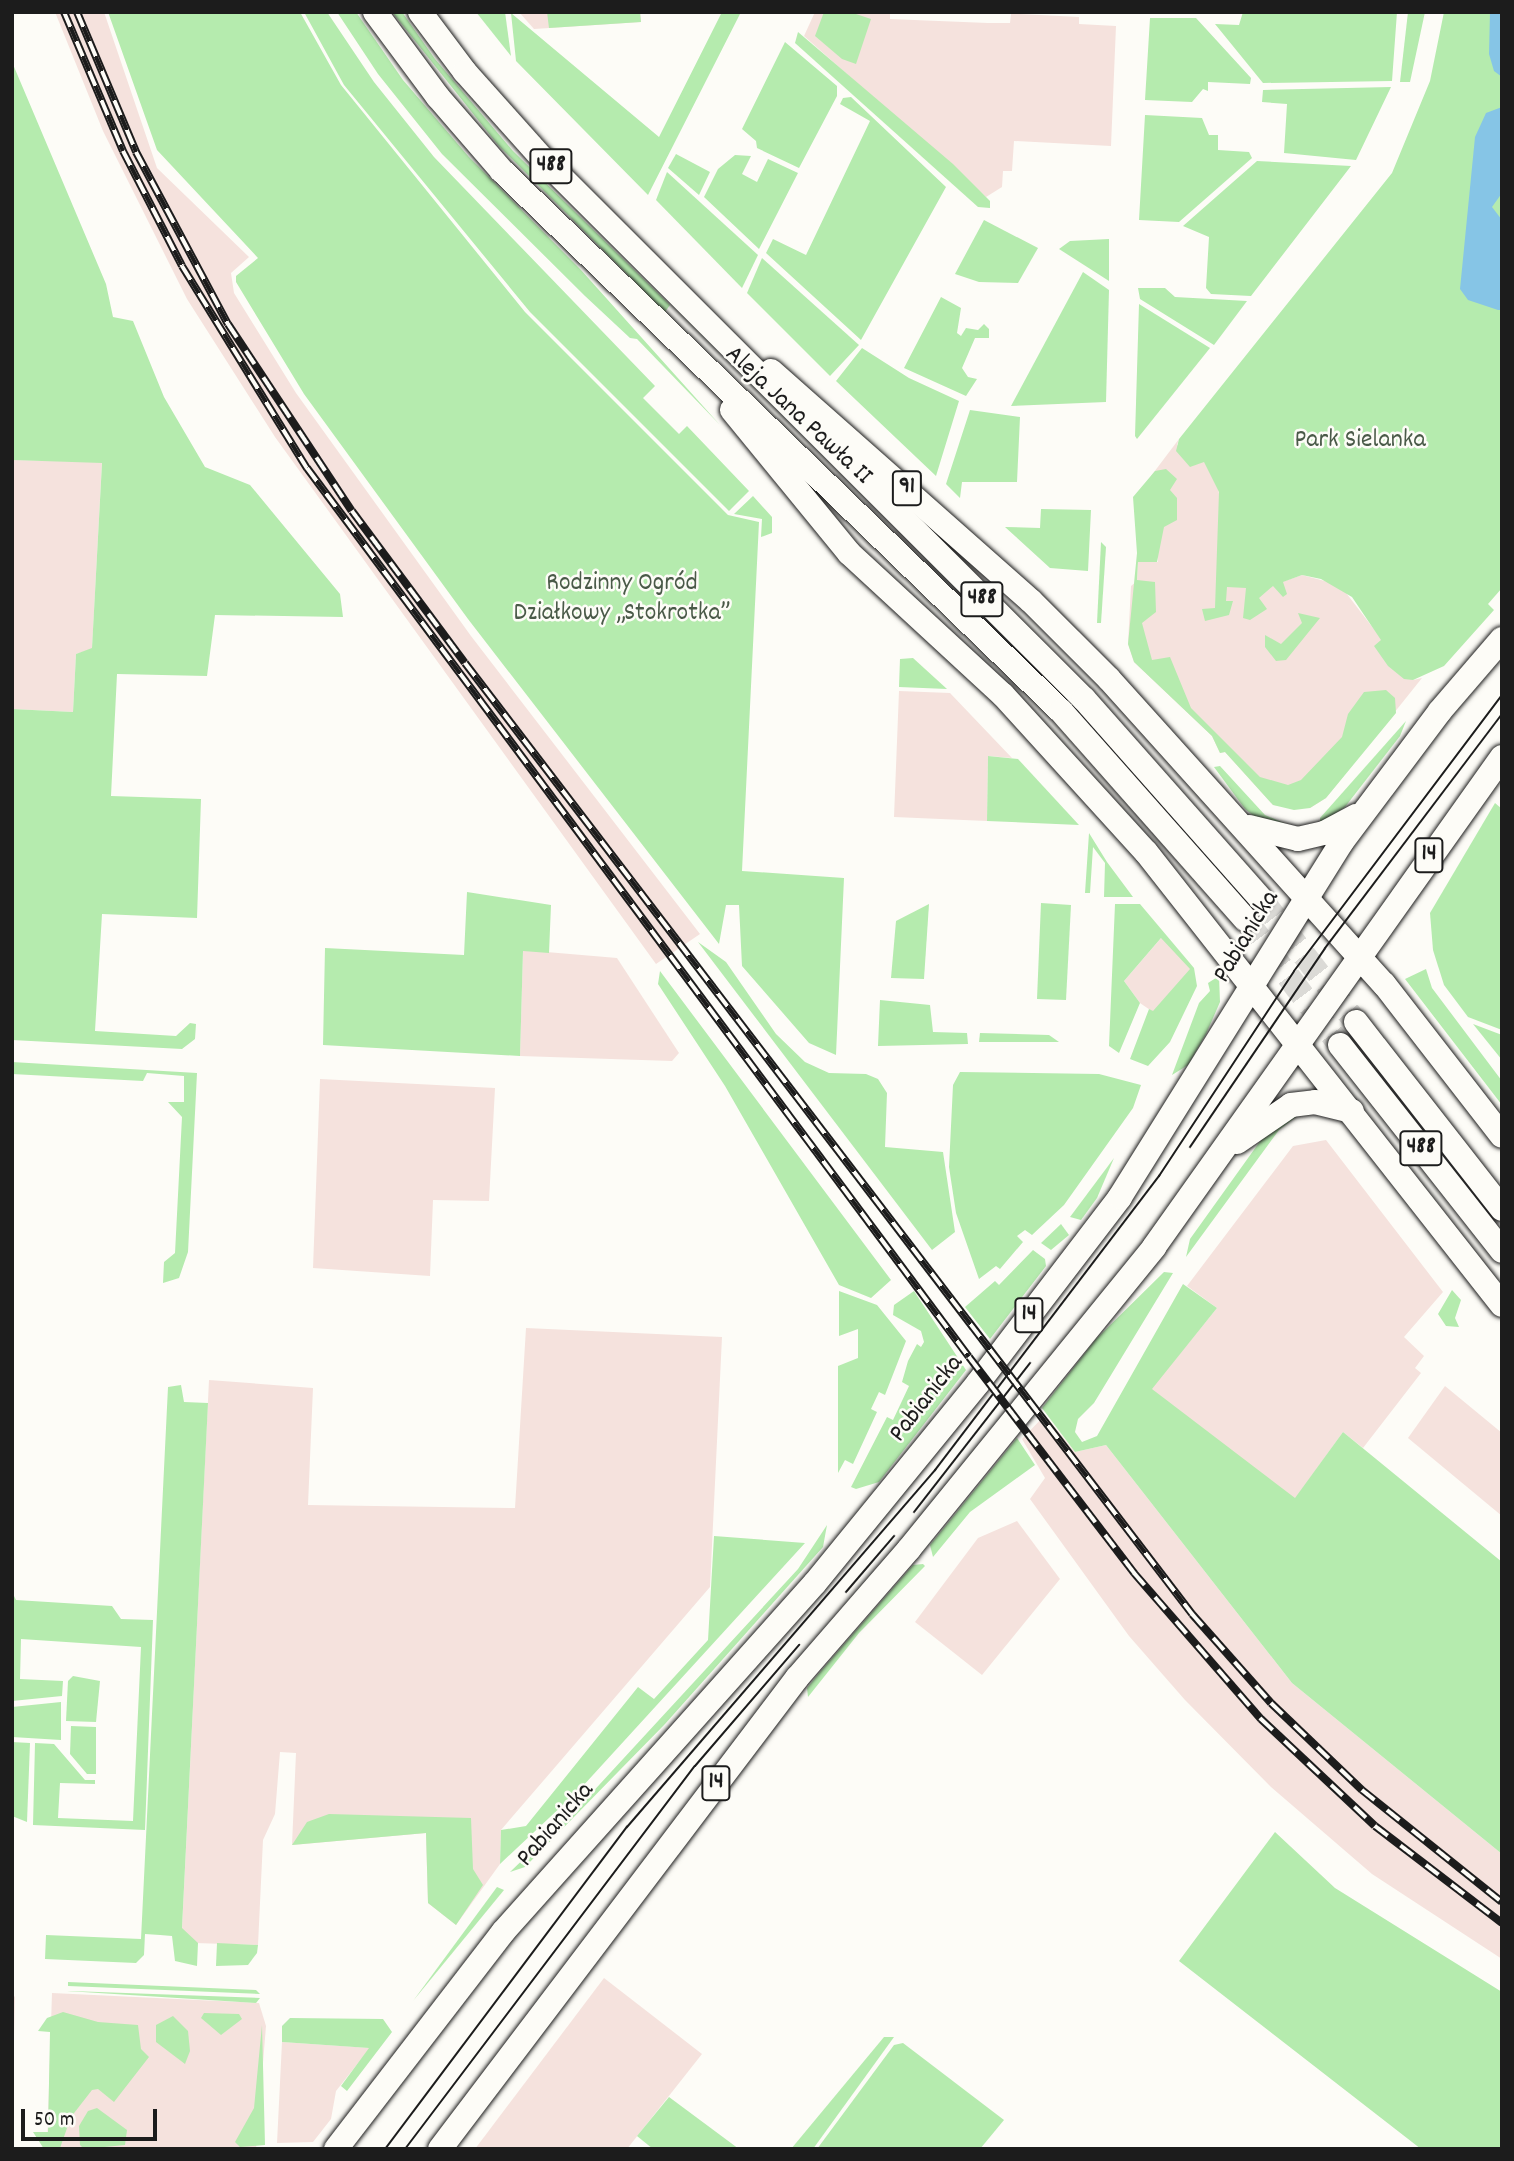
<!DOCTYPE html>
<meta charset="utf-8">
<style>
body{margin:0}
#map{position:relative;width:1514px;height:2161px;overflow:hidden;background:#fdfcf7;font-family:Dekko,sans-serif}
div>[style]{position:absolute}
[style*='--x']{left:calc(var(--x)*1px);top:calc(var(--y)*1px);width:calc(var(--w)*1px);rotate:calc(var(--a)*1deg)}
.built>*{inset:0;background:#f5e2dd}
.green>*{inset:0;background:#b5ebae}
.water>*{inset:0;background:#86c5e6}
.major-tunnel>*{height:24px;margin-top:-12px;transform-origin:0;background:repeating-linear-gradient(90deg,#dbdad6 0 24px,transparent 0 36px)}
.roads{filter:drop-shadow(0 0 2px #1c1c1c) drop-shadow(0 0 2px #1c1c1c)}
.major>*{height:24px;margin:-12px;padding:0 12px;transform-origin:12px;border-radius:12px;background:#fdfcf7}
.tram>*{height:2px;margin:-1px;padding:0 1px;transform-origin:1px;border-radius:1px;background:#1c1c1c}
.rail>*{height:8px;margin-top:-4px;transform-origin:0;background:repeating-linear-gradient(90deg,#fdfcf7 0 16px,#1c1c1c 0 32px);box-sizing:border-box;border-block:2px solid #1c1c1c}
span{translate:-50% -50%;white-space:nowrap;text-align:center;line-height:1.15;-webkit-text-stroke:5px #fdfcf7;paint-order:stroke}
.shield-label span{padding:2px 5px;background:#fdfcf7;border:2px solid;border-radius:5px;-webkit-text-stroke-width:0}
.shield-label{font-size:24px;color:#1c1c1c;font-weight:700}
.street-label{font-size:26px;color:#1c1c1c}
.park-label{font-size:26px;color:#4a5a48}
.frame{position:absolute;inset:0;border:14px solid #1c1c1c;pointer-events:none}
.scale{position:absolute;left:21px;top:2109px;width:136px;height:32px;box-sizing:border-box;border:4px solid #1c1c1c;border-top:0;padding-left:9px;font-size:21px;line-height:24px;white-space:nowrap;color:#1c1c1c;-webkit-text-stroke:5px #fdfcf7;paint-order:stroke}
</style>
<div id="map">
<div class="built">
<i style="clip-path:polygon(55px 12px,104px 12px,157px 168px,249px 257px,231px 273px,234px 293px,296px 393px,471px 636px,700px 934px,656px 964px,275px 437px,187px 299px,103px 131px)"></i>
<i style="clip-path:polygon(519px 12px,640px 12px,641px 22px,534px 29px)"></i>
<i style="clip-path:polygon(815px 12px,890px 12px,890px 19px,988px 23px,1010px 23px,1011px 14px,1020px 14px,1079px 17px,1079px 24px,1116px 26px,1111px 146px,1014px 141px,1012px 171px,1003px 171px,1002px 187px,986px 197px,804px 36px)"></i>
<i style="clip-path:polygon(1179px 439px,1177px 445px,1204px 461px,1218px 485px,1220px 503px,1282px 582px,1302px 575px,1340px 585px,1413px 680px,1422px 678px,1326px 798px,1310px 808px,1273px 805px,1225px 752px,1220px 753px,1212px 736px,1134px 662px,1128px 644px,1131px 586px,1137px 581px,1138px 562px,1158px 562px,1151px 476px)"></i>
<i style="clip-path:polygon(12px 460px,102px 462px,92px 649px,76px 654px,73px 712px,12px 709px)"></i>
<i style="clip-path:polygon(899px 691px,950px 693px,1012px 758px,988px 756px,987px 821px,894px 817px)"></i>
<i style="clip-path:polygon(1162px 937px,1191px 969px,1153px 1012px,1140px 1003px,1124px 981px)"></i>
<i style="clip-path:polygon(523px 950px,617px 958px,679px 1053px,672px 1061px,520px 1056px)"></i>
<i style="clip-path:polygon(320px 1079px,495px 1088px,489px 1201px,433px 1200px,430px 1276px,313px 1268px)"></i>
<i style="clip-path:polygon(1326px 1140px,1443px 1292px,1404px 1337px,1424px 1356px,1415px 1368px,1421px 1373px,1363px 1448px,1343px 1432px,1295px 1499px,1151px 1389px,1217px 1308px,1187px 1286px,1293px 1146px)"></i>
<i style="clip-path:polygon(526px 1328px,722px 1337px,710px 1587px,501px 1830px,500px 1864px,456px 1925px,428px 1903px,426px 1833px,292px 1845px,296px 1753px,280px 1752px,275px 1814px,263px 1840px,258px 1945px,195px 1943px,182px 1929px,209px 1380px,313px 1388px,308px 1505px,515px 1508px)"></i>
<i style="clip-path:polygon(1445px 1386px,1502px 1433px,1502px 1516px,1408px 1438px)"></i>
<i style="clip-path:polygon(1045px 1415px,1075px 1452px,1106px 1445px,1292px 1683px,1502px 1854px,1502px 1959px,1372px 1874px,1271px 1787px,1185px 1700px,1129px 1636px,1030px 1499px,1045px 1478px,1022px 1439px)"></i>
<i style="clip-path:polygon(1017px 1521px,1060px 1579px,982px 1675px,915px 1622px,978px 1538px)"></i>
<i style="clip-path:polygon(604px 1978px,702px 2054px,627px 2149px,475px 2149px)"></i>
<i style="clip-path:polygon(52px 1993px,259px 2003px,266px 2026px,256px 2149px,47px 2149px)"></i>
<i style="clip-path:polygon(12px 1994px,15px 1997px,12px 2118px)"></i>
<i style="clip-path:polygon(282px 2042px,370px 2048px,336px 2091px,331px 2119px,313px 2142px,277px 2143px)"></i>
</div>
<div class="green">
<i style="clip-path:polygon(108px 12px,300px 12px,341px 85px,525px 312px,728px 515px,759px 522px,742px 871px,844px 878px,836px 1055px,809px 1043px,742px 966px,739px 905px,726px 905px,719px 944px,468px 619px,304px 394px,236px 282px,236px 276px,258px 258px,157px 150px)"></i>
<i style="clip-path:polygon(304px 12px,327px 12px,374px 82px,434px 157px,655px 386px,643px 398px,679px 434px,687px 426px,749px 491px,729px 511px,530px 312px,344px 85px)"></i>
<i style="clip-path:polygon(337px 12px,356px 12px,403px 80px,469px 157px,581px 270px,720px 425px,637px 339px,630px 338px,585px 296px,442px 154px,378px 74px)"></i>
<i style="clip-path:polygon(392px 12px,402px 12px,435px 59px,513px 151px,670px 305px,665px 312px,498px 145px)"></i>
<i style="clip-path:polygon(476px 12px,505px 12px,511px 56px)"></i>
<i style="clip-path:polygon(547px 12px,640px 12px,641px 22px,549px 28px)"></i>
<i style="clip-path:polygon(722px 12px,741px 12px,648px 195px,516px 61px,511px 13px,659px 137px)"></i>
<i style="clip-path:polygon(824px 12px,850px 12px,871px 19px,856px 64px,842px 59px,815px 36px)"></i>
<i style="clip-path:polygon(1243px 12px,1397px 12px,1392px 81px,1263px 83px,1215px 24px,1239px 25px)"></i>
<i style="clip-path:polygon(1408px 12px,1425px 12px,1410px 82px,1400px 82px)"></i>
<i style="clip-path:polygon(1444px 12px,1502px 12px,1502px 588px,1488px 604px,1494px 610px,1444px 666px,1413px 680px,1404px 679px,1388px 666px,1374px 646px,1381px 640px,1352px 597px,1321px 579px,1302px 575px,1283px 582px,1287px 594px,1283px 597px,1273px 586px,1259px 598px,1267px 609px,1250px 620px,1243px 618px,1246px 588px,1227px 587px,1226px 601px,1233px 601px,1229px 615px,1205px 621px,1202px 609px,1215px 608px,1219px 492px,1204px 462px,1190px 467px,1176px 451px,1179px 439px,1392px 173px,1430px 81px)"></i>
<i style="clip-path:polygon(1150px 18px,1196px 18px,1251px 78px,1250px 84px,1208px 82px,1208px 91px,1203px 89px,1192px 102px,1145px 100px)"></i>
<i style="clip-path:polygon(798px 32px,953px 164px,990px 201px,990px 208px,978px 207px,795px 43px)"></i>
<i style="clip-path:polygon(785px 42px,837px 86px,837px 96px,799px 168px,757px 148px,756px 141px,742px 129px)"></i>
<i style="clip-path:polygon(12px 62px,106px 284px,113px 317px,133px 321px,164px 397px,205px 467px,250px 485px,340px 594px,343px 617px,215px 615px,207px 676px,117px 674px,111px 796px,201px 799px,197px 918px,102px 914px,95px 1031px,176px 1036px,190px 1023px,196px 1024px,195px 1039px,182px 1049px,12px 1040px,12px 709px,73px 712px,76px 654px,92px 648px,102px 463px,12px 460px)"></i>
<i style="clip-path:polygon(1391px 87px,1356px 160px,1284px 153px,1287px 104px,1262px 102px,1263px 90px)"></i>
<i style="clip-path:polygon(851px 97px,946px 187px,861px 340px,766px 253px,773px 239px,806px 255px,870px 121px,840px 104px,843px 98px)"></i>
<i style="clip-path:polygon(1145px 115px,1202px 118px,1209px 135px,1218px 135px,1218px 150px,1249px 152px,1252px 158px,1179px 222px,1139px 220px)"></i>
<i style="clip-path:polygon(676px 154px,710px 172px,699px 195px,668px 168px)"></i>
<i style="clip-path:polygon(735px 155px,751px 156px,742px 174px,757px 182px,768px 159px,798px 173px,759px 249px,704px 197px,718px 169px)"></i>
<i style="clip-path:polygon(1257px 161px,1351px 166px,1251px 296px,1211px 294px,1206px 288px,1209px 237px,1183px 226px)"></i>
<i style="clip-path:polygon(667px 172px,758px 255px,742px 288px,656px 200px)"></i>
<i style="clip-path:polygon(984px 220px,1038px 248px,1018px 283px,979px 282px,955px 274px)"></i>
<i style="clip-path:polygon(1109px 239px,1109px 281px,1059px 249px,1070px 241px)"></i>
<i style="clip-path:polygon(762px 258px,859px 345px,830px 376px,747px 293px)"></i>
<i style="clip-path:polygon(1083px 272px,1109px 290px,1106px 402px,1011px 406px)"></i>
<i style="clip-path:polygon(1138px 288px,1165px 288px,1175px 297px,1247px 301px,1214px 345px,1140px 299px)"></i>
<i style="clip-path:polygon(941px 297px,961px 308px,957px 333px,961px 336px,966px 328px,978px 330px,984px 324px,989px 329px,989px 338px,975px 338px,962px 368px,968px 377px,977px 379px,966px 396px,904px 368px)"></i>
<i style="clip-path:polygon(1139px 304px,1210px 348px,1137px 439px,1135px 436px)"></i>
<i style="clip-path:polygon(862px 348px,909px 378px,959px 401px,936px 476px,836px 381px)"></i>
<i style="clip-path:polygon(970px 410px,1020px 417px,1017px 482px,962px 482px,960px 498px,946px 484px)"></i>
<i style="clip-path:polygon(1166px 469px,1177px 479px,1170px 490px,1177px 498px,1177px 520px,1164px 527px,1157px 562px,1138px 562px,1137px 580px,1155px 582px,1156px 612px,1142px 623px,1152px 660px,1170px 657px,1191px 708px,1260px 777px,1288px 785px,1301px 780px,1342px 737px,1348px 714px,1364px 692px,1386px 690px,1395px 698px,1396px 713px,1326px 798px,1310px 808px,1294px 810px,1273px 805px,1225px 752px,1220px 753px,1212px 736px,1134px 662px,1128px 644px,1137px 553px,1133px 497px,1155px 471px)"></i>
<i style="clip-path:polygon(753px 496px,772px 517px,772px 533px,761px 537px,762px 519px,734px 514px)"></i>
<i style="clip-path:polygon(1041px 509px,1091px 510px,1088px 571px,1050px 568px,1005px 527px,1040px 528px)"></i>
<i style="clip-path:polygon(1101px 542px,1106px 547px,1101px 623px,1097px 623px)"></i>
<i style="clip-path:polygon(1298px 613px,1320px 618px,1286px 660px,1276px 661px,1265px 647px,1265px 635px,1281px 644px,1302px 623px)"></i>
<i style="clip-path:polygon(913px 658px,947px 689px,899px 687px,900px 659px)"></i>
<i style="clip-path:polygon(1406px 721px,1400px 736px,1345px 807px,1320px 825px,1320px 818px)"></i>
<i style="clip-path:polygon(988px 756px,1018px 759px,1079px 825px,987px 821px)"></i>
<i style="clip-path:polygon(1220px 766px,1265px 815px,1291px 826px,1261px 822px,1245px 809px,1214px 767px)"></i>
<i style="clip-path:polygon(1495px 803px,1502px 809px,1502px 1030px,1468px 1017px,1444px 985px,1433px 950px,1430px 913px)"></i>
<i style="clip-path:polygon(1089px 833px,1107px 862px,1133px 897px,1104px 897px,1105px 863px,1093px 847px,1090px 893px,1085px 893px)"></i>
<i style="clip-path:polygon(467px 892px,551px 905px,549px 953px,523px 951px,520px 1056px,323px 1045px,325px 948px,464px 955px)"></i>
<i style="clip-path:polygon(1041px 903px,1071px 905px,1066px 1000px,1037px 999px)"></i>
<i style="clip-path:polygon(929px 904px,924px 979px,891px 978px,896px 921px)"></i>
<i style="clip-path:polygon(1115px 904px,1140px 904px,1194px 968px,1197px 986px,1170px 1042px,1148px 1066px,1130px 1059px,1149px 1009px,1153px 1011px,1190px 969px,1161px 938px,1124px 981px,1140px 1003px,1119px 1053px,1109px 1046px)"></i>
<i style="clip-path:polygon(698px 942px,726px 962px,776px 1034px,805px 1062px,829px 1073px,866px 1074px,878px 1079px,887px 1093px,885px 1147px,943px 1152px,955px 1232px,932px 1250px)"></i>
<i style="clip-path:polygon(1426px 969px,1432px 988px,1502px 1081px,1502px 1105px,1405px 979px)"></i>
<i style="clip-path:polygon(660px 971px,891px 1280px,871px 1298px,839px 1285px,725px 1086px,658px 984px)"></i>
<i style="clip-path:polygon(1219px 976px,1220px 1002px,1206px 1034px,1188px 1065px,1172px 1075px,1199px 1003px,1210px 991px,1208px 983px)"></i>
<i style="clip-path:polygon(880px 1000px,930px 1005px,933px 1032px,967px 1033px,968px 1044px,878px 1046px)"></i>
<i style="clip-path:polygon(1473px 1024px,1502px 1035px,1502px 1060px)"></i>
<i style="clip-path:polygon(980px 1033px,1049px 1035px,1059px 1042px,979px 1042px)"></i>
<i style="clip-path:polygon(12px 1062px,197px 1073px,188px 1252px,179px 1278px,163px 1283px,164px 1262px,175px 1253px,182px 1117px,168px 1102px,184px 1102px,184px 1076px,147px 1073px,143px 1081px,12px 1074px)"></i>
<i style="clip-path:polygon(960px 1072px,1099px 1074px,1141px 1085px,1133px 1108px,1064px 1205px,1032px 1235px,1025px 1230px,1017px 1236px,1023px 1242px,1000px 1269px,996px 1266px,979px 1279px,956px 1213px,949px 1167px,953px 1085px)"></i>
<i style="clip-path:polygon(1295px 1112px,1296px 1117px,1279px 1130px,1186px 1257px,1190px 1239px,1271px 1126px)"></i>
<i style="clip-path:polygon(1114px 1158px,1097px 1198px,1081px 1220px,1070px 1217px)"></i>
<i style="clip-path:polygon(1061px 1224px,1069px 1235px,1051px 1250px,1041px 1243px)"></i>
<i style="clip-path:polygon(1033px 1250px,1045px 1259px,1046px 1266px,990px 1339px,965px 1307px,995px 1281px,999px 1285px)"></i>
<i style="clip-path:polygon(1164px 1272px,1173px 1273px,1094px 1403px,1078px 1419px,1075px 1432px,1082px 1442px,1097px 1436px,1183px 1284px,1217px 1308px,1152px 1389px,1295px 1498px,1343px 1432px,1502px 1562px,1502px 1854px,1292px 1683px,1106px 1445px,1075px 1452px,1042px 1408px,1096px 1339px)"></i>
<i style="clip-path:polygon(1452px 1290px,1461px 1300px,1455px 1318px,1459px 1327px,1446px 1326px,1438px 1314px)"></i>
<i style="clip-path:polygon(839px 1291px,877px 1305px,906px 1341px,885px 1395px,879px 1392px,871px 1409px,877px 1412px,853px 1464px,845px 1460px,838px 1473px,838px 1366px,858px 1358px,858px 1329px,839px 1336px)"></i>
<i style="clip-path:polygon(914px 1291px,966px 1370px,879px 1482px,856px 1489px,851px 1487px,887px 1417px,893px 1420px,909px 1386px,902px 1382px,908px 1361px,917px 1344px,921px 1347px,924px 1342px,921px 1331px,893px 1315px,894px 1305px)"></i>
<i style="clip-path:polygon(181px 1385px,184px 1402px,208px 1403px,182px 1928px,198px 1943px,197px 1966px,175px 1961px,172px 1936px,160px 1935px,145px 1934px,144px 1955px,136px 1963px,45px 1959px,46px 1935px,141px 1939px,168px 1387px)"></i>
<i style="clip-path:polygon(1017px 1438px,1035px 1465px,970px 1512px,933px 1557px,930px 1545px)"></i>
<i style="clip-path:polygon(827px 1525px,823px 1547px,665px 1724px,525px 1867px,510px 1872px,588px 1797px,798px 1569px)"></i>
<i style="clip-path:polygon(714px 1536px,805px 1543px,582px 1787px,500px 1864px,501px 1830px,526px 1826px,638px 1687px,654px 1699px,708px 1640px)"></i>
<i style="clip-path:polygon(923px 1564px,925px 1566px,859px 1633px,808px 1697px,807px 1688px,820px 1672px,913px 1565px)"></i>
<i style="clip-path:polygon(12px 1592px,16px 1600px,112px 1606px,121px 1619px,153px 1620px,145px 1830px,33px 1825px,35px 1743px,54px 1744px,85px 1780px,95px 1780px,95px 1784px,60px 1783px,58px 1818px,133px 1821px,141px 1647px,21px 1639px,20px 1679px,63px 1681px,62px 1696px,12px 1701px)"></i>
<i style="clip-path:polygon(73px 1676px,100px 1681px,96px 1722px,66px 1721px,68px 1681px)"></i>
<i style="clip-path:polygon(61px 1702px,61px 1740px,12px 1737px,12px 1707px)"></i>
<i style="clip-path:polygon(71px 1726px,96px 1727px,96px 1774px,87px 1774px,70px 1754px)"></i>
<i style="clip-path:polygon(12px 1742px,30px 1743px,27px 1822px,12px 1816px)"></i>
<i style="clip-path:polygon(329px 1814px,471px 1818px,473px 1869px,483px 1885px,456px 1925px,428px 1903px,426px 1833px,292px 1845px,307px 1822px)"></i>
<i style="clip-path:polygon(1275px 1832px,1335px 1888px,1502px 1992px,1502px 2149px,1421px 2149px,1179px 1961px)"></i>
<i style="clip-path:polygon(497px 1887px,504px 1890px,413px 2001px)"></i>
<i style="clip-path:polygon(217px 1943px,258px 1945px,257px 1953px,248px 1965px,216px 1966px)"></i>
<i style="clip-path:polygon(68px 1982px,256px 1990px,260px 1994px,68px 1986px)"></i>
<i style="clip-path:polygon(67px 1991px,71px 1991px,260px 1998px,256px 2003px)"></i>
<i style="clip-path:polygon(63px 2012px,98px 2022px,138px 2025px,141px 2049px,149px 2057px,114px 2102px,98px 2089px,92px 2090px,71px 2117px,60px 2148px,44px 2149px,33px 2132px,48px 2132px,50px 2032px,38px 2031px,47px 2018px)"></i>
<i style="clip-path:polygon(204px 2013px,239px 2014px,242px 2019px,221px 2035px,201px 2018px)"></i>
<i style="clip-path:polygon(173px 2016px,188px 2031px,190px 2051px,185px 2064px,156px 2042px,156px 2025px)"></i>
<i style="clip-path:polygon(290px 2018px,383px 2019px,392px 2032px,347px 2091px,341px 2086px,369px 2048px,282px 2042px,282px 2026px)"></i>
<i style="clip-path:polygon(262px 2025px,265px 2145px,240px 2147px,235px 2142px,254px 2108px)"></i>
<i style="clip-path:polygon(884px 2037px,894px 2037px,813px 2149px,791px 2149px)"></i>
<i style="clip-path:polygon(903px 2043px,1004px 2120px,980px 2149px,817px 2149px,894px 2045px)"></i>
<i style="clip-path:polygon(669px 2097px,739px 2149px,653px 2149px,637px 2136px)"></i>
<i style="clip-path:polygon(97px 2108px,127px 2130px,125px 2145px,84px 2149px,80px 2145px,79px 2126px,88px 2111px)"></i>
</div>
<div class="water">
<i style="clip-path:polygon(1490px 12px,1502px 12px,1502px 77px,1494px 71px,1489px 54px)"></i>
<i style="clip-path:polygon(1502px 107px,1502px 193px,1492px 207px,1502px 220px,1502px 310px,1498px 310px,1468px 300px,1460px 289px,1475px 137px,1486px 113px)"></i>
</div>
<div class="major-tunnel">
<i style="--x:1260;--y:898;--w:157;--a:52.3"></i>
<i style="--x:1245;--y:919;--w:158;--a:53"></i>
</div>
<div class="roads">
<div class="major">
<i style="--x:375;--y:12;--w:106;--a:53.5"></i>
<i style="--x:438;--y:97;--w:98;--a:49.1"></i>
<i style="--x:502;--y:171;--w:777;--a:44.01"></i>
<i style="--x:1061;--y:711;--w:278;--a:48.5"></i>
<i style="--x:420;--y:12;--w:75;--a:53.1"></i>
<i style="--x:465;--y:72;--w:115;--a:48.2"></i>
<i style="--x:542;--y:158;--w:766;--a:44.95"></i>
<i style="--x:1084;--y:699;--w:266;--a:48.5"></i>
<i style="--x:771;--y:371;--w:347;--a:41.5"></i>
<i style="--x:1031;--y:601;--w:110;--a:45"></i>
<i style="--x:1109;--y:679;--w:411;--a:48"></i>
<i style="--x:1384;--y:984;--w:192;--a:52.2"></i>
<i style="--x:732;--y:410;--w:185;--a:50.7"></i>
<i style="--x:849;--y:553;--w:209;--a:42.7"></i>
<i style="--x:1003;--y:695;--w:212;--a:47.7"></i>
<i style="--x:1146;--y:852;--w:576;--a:51.84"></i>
<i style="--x:1249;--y:827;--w:50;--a:13.8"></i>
<i style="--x:1298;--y:839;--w:27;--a:-13"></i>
<i style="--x:1324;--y:833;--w:36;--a:-28"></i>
<i style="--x:1356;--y:1022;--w:237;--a:52"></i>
<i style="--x:1340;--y:1045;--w:262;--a:51.8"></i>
<i style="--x:1237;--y:1142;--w:65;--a:-34.4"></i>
<i style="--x:1291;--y:1105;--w:24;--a:-7"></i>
<i style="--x:1315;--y:1102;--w:38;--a:14"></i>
<i style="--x:336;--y:2149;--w:274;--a:-52.4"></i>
<i style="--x:503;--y:1932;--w:468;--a:-48.2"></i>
<i style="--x:815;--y:1583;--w:258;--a:-50.8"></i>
<i style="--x:978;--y:1383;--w:234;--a:-52.6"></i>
<i style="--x:1120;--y:1197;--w:417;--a:-58"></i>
<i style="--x:1341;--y:843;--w:165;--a:-53.1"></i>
<i style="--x:1440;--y:711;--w:95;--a:-49.3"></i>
<i style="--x:440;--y:2149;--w:591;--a:-52.84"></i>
<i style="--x:797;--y:1678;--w:171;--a:-49"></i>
<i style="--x:909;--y:1549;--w:389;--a:-50.9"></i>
<i style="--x:1154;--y:1247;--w:601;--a:-54.62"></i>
</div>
</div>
<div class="tram">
<i style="--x:1190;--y:1147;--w:240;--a:-55.8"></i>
<i style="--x:1325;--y:948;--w:293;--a:-52.9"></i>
<i style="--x:914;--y:1512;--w:189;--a:-52.1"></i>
<i style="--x:846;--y:1592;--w:74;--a:-49.4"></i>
<i style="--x:385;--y:2149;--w:403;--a:-53.1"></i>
<i style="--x:627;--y:1827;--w:472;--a:-49.2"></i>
<i style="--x:935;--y:1470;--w:370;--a:-52.7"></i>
<i style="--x:1159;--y:1176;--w:245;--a:-56.6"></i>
<i style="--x:1294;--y:971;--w:346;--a:-53"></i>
<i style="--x:405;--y:2149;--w:480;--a:-52.9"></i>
<i style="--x:695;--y:1766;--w:160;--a:-49.3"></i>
</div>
<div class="rail">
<i style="--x:64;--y:12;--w:151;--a:67"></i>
<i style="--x:123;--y:151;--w:129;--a:62.8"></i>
<i style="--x:182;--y:266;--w:238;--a:58.3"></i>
<i style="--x:307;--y:468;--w:1108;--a:53.33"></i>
<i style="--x:969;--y:1357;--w:272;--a:52.6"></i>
<i style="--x:1134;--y:1573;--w:194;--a:49"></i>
<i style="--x:1261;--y:1719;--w:156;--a:43.2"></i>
<i style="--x:1375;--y:1826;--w:160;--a:37.4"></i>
<i style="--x:77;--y:12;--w:152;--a:67.1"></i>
<i style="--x:136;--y:152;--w:195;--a:61.9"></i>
<i style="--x:228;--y:324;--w:224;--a:56.5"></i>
<i style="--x:352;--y:511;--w:189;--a:53.4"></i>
<i style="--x:465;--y:663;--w:1197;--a:52.6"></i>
<i style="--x:1192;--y:1614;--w:119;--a:48.4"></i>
<i style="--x:1271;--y:1703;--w:126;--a:43.7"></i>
<i style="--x:1362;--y:1790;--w:179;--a:38.7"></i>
</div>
<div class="shield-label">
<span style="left:551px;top:166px">488</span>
<span style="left:907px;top:488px">91</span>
<span style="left:982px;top:599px">488</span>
<span style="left:1429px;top:855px">14</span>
<span style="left:1421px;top:1148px">488</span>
<span style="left:1029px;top:1315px">14</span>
<span style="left:716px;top:1783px">14</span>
</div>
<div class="street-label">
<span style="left:798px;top:416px;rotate:43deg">Aleja Jana Pawła II</span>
<span style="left:1247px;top:937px;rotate:-59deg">Pabianicka</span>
<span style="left:927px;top:1399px;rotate:-52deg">Pabianicka</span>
<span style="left:556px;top:1825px;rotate:-49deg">Pabianicka</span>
</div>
<div class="park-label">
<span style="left:1360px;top:441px">Park Sielanka</span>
<span style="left:622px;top:599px">Rodzinny Ogród<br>Działkowy „Stokrotka”</span>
</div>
<div class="frame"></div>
<div class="scale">50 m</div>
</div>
